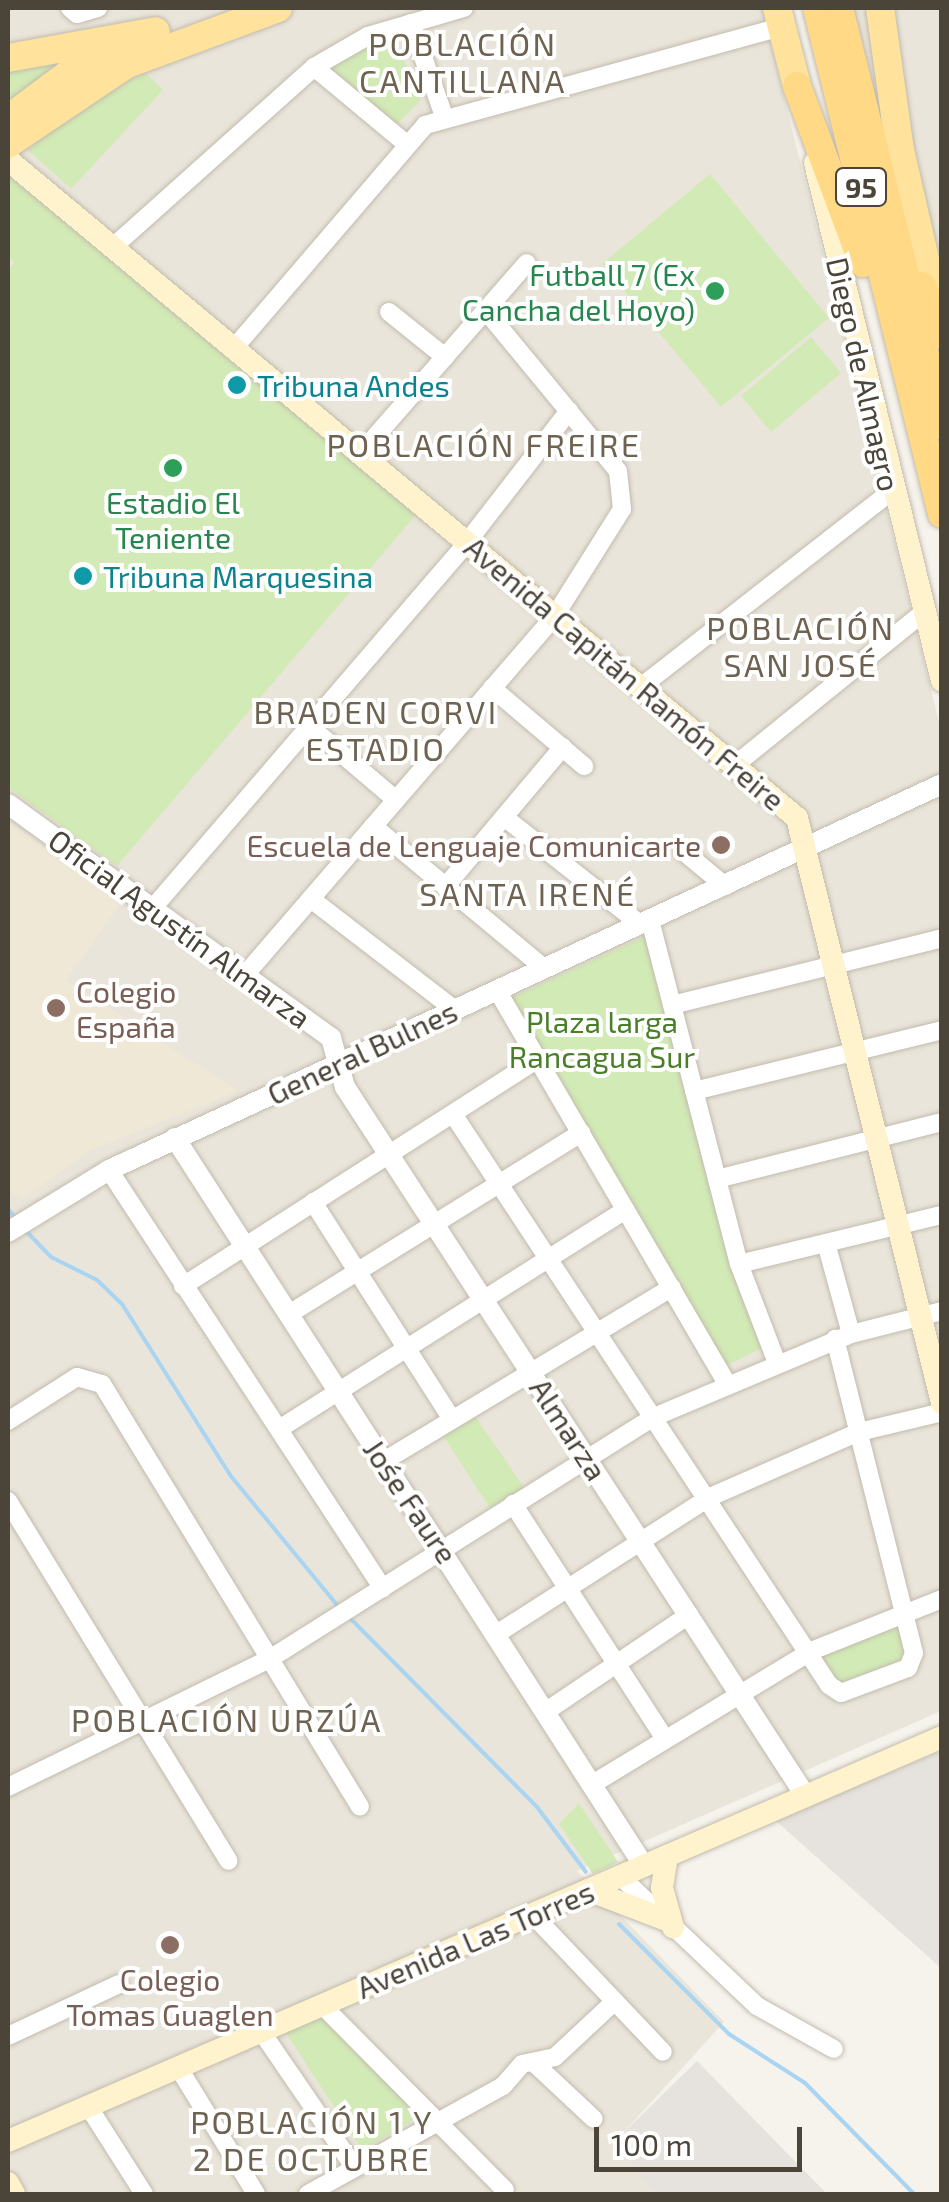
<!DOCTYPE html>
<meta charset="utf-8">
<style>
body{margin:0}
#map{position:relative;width:949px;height:2202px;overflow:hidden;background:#f6f3ec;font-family:"Exo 2",sans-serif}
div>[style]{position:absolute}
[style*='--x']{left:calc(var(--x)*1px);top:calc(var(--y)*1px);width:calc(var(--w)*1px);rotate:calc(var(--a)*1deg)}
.residential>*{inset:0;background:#eae5da}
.industrial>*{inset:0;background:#e6e2dd}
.education>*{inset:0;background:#efe8d6}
.green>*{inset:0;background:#d2eab5}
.stream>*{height:4px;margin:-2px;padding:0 2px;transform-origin:2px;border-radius:2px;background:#a9d4f2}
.roads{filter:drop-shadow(0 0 2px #c2bbae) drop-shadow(0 0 2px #c2bbae)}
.minor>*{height:18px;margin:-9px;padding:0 9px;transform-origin:9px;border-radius:9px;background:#fff}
.tertiary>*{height:20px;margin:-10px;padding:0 10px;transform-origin:10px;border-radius:10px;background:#fff}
.secondary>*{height:22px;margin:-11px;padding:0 11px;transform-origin:11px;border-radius:11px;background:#fff3cd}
.primary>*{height:28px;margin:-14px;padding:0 14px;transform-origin:14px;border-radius:14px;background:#ffe39c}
.trunk>*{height:28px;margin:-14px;padding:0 14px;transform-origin:14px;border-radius:14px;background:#ffd985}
.dots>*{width:28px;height:28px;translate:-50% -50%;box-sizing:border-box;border:5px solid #fff;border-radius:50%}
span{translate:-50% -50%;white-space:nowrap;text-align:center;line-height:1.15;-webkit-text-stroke:8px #fff;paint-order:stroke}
.shield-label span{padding:2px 8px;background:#fff;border:2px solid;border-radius:8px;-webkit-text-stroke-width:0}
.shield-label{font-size:28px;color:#4b4439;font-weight:700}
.leisure-label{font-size:30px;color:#27864d}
.right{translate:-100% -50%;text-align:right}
.street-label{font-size:30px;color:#4b4439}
.culture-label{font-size:30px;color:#0d838f}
.left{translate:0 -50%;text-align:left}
.education-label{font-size:30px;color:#785e54}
.park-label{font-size:30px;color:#4a7f2a}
.neighbourhood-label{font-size:32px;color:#6e6250;letter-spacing:2.5px}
.frame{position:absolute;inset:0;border:10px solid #4b4439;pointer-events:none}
.scale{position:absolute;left:594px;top:2127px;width:208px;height:45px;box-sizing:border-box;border:5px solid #4b4439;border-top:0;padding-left:12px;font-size:30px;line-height:35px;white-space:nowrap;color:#4b4439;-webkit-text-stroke:8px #fff;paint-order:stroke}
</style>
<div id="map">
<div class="residential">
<i style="clip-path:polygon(8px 8px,762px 8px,941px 730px,941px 1711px,577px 1871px,724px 2022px,615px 2142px,656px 2194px,8px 2194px)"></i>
<i style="clip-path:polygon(853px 8px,941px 8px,941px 412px)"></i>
</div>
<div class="industrial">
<i style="clip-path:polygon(941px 1751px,941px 1968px,775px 1820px)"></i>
<i style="clip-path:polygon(697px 2061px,827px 2194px,656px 2194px,614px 2142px)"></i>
</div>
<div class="education">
<i style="clip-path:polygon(8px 821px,121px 903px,66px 980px,238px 1091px,89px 1151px,21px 1200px,8px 1188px)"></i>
</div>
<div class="green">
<i style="clip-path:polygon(393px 33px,421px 100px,396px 125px,330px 67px)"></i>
<i style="clip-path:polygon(87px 48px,8px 107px,8px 62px)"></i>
<i style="clip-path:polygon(146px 73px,163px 90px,71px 189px,28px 150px,83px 101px)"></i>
<i style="clip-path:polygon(8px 173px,419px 511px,117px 866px,8px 787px,8px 270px,14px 263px,8px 256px)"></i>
<i style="clip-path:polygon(710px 174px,829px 318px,721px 407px,602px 264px)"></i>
<i style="clip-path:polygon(811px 337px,841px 373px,771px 432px,741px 396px)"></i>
<i style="clip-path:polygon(650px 934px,766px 1346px,711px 1373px,502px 1002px)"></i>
<i style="clip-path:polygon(470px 1409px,528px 1493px,495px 1516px,438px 1428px)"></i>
<i style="clip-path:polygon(902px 1609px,913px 1661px,841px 1693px,811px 1651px)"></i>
<i style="clip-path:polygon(579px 1803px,618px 1862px,593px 1874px,559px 1824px)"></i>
<i style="clip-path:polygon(323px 2014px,398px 2091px,415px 2119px,362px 2150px,286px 2033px)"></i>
</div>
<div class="stream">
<i style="--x:8;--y:1209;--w:13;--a:51"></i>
<i style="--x:25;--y:1230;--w:37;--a:46"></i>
<i style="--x:51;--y:1257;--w:51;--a:26.6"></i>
<i style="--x:97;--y:1280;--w:35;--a:44"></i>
<i style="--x:122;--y:1304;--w:202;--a:57.7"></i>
<i style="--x:230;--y:1475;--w:170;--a:50.5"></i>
<i style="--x:348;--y:1616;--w:269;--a:45.3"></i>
<i style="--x:537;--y:1807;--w:81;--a:53"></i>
<i style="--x:619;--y:1924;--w:156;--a:45"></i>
<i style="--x:729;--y:2034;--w:90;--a:32.8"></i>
<i style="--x:805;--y:2083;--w:156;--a:45.5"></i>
</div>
<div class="roads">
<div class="minor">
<i style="--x:70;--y:8;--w:9;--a:41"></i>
<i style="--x:77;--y:14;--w:22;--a:-16"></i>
<i style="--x:411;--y:23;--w:99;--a:70.5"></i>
<i style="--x:314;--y:67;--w:117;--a:39.8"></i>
<i style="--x:113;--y:247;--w:270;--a:-41.8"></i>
<i style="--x:314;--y:67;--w:62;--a:-29.9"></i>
<i style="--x:368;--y:36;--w:100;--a:-16.3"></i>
<i style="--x:389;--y:312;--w:72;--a:38.8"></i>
<i style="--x:235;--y:347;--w:292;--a:-49.4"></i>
<i style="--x:425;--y:125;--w:370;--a:-15.4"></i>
<i style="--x:361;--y:453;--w:252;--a:-48.9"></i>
<i style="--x:642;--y:686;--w:317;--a:-38"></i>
<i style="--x:492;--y:688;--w:121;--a:40.3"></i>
<i style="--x:309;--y:726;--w:114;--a:40.4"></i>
<i style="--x:735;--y:765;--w:242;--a:-39"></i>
<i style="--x:504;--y:817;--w:173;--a:38.2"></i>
<i style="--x:373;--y:826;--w:222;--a:39.7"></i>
<i style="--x:683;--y:851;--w:55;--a:39.8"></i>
<i style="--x:445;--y:887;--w:183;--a:-49.9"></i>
<i style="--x:311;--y:899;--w:180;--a:37.6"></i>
<i style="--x:152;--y:909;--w:485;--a:-49.3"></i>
<i style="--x:468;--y:541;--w:165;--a:-52.2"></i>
<i style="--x:650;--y:920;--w:355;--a:75.5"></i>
<i style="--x:739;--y:1264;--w:106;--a:69"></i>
<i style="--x:244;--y:976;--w:478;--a:-49.2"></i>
<i style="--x:556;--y:614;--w:124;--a:-57.8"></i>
<i style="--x:622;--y:509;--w:38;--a:-96"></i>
<i style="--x:618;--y:471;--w:207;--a:-129.5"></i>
<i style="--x:497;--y:990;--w:455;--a:59.7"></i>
<i style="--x:672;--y:1005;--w:278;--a:-13.9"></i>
<i style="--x:694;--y:1091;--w:255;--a:-13.8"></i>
<i style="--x:453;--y:1114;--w:684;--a:56.64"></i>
<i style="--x:829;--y:1685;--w:14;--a:34"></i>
<i style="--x:841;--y:1693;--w:72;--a:-20.5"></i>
<i style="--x:908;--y:1668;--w:16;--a:-68"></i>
<i style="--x:914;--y:1653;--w:324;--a:-104.1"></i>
<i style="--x:109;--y:1170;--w:500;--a:56.8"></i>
<i style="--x:717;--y:1179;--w:232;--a:-14.2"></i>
<i style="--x:313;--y:1202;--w:258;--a:57.4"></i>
<i style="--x:826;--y:1243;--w:94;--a:74.6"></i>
<i style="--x:739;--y:1264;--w:209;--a:-13.6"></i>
<i style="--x:183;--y:1286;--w:421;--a:-32.6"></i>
<i style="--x:289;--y:1314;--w:344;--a:-31.8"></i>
<i style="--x:8;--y:1421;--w:82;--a:-32.5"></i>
<i style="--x:77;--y:1377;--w:26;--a:16"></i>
<i style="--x:102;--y:1384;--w:495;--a:58.6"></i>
<i style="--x:279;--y:1429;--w:410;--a:-32.3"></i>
<i style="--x:384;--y:1461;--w:336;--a:-31.1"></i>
<i style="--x:8;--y:1501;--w:422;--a:58.5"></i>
<i style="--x:513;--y:1504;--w:278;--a:57.1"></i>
<i style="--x:495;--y:1635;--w:255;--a:-32.7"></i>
<i style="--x:710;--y:1497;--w:163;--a:-23.6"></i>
<i style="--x:859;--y:1432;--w:85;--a:-13.5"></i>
<i style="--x:545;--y:1712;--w:174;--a:-34"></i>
<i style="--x:591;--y:1785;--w:258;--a:-31.3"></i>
<i style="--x:811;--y:1651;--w:141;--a:-21.7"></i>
<i style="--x:8;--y:1787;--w:293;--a:-26.1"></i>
<i style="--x:271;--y:1658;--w:453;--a:-32.2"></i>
<i style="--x:654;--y:1417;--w:214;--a:-22.8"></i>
<i style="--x:851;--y:1334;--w:94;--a:-14.2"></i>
<i style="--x:620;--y:1876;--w:189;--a:43.5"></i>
<i style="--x:757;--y:2006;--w:88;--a:29.2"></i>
<i style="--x:532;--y:1914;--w:190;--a:46.5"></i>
<i style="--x:322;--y:2005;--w:260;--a:45.3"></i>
<i style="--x:261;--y:2031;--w:165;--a:55.6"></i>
<i style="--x:8;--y:2036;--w:123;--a:-25.1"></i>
<i style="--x:533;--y:2062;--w:83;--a:43.1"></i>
<i style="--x:178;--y:2067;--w:149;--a:58.4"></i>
<i style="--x:88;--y:2106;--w:104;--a:57.5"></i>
<i style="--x:308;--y:2194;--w:223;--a:-29"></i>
<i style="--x:503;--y:2086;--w:29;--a:-49"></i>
<i style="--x:522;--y:2064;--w:34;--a:-12"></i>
<i style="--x:555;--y:2057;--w:81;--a:-43"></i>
</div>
<div class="tertiary">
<i style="--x:8;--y:804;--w:399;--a:35.9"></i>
<i style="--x:331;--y:1038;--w:51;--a:74.1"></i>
<i style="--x:345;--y:1087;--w:844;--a:56.99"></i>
<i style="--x:175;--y:1138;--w:866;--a:57.21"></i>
<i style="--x:8;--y:1232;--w:119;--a:-31.5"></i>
<i style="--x:109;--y:1170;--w:918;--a:-24.86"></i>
</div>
<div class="secondary">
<i style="--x:8;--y:160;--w:1027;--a:39.83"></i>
<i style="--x:797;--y:818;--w:603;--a:76.08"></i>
<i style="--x:815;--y:163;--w:533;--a:76.22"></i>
<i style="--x:667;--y:1856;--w:32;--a:99"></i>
<i style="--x:662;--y:1888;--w:41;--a:74.2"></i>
<i style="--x:588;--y:1890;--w:84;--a:21"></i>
<i style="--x:8;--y:2141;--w:1018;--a:-23.39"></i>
<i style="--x:8;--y:2183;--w:13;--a:61"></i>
</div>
<div class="primary">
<i style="--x:777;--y:8;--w:81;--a:75.6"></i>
<i style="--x:880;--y:8;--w:143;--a:82"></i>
<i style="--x:900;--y:150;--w:166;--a:77.1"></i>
<i style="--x:8;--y:58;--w:150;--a:-10.3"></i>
<i style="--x:8;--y:119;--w:74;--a:-36.7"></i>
<i style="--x:67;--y:75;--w:64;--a:-27.8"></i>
<i style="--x:8;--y:144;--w:143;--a:-33.9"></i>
<i style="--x:127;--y:64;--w:161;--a:-20.3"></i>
</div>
<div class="trunk">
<i style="--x:817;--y:8;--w:521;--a:76.12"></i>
<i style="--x:839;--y:8;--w:430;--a:76.1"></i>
<i style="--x:797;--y:86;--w:189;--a:69.6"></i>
<i style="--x:922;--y:286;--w:53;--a:67.8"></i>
</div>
</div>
<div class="dots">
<i style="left:715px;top:291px;background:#2e9e5b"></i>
<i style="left:237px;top:385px;background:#0f9aa8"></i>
<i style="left:173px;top:468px;background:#2e9e5b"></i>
<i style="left:83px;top:576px;background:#0f9aa8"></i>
<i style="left:721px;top:845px;background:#8d6e63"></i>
<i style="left:56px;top:1008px;background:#8d6e63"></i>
<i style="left:170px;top:1945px;background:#8d6e63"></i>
</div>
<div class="shield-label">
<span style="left:861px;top:187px">95</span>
</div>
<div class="leisure-label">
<span class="right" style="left:695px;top:291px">Futball 7 (Ex<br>Cancha del Hoyo)</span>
<span style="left:173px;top:519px">Estadio El<br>Teniente</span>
</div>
<div class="street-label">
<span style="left:864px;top:374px;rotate:77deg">Diego de Almagro</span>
<span style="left:625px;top:673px;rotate:40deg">Avenida Capitán Ramón Freire</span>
<span style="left:180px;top:928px;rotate:36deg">Oficial Agustín Almarza</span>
<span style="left:362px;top:1052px;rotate:-25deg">General Bulnes</span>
<span style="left:569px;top:1429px;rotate:57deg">Almarza</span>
<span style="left:411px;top:1501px;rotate:56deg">Jośe Faure</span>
<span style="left:475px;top:1939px;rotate:-23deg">Avenida Las Torres</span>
</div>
<div class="culture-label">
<span class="left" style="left:257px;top:385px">Tribuna Andes</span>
<span class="left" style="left:103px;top:576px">Tribuna Marquesina</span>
</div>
<div class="education-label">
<span class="right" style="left:701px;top:845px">Escuela de Lenguaje Comunicarte</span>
<span class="left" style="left:76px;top:1008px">Colegio<br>España</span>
<span style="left:170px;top:1996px">Colegio<br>Tomas Guaglen</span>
</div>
<div class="park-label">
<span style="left:602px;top:1038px">Plaza larga<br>Rancagua Sur</span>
</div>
<div class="neighbourhood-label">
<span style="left:463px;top:62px">POBLACIÓN<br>CANTILLANA</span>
<span style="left:484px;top:444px">POBLACIÓN FREIRE</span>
<span style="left:801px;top:646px">POBLACIÓN<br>SAN JOSÉ</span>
<span style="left:376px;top:730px">BRADEN CORVI<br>ESTADIO</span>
<span style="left:528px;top:893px">SANTA IRENÉ</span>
<span style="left:227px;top:1719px">POBLACIÓN URZÚA</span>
<span style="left:312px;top:2140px">POBLACIÓN 1 Y<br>2 DE OCTUBRE</span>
</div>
<div class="frame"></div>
<div class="scale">100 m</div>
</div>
